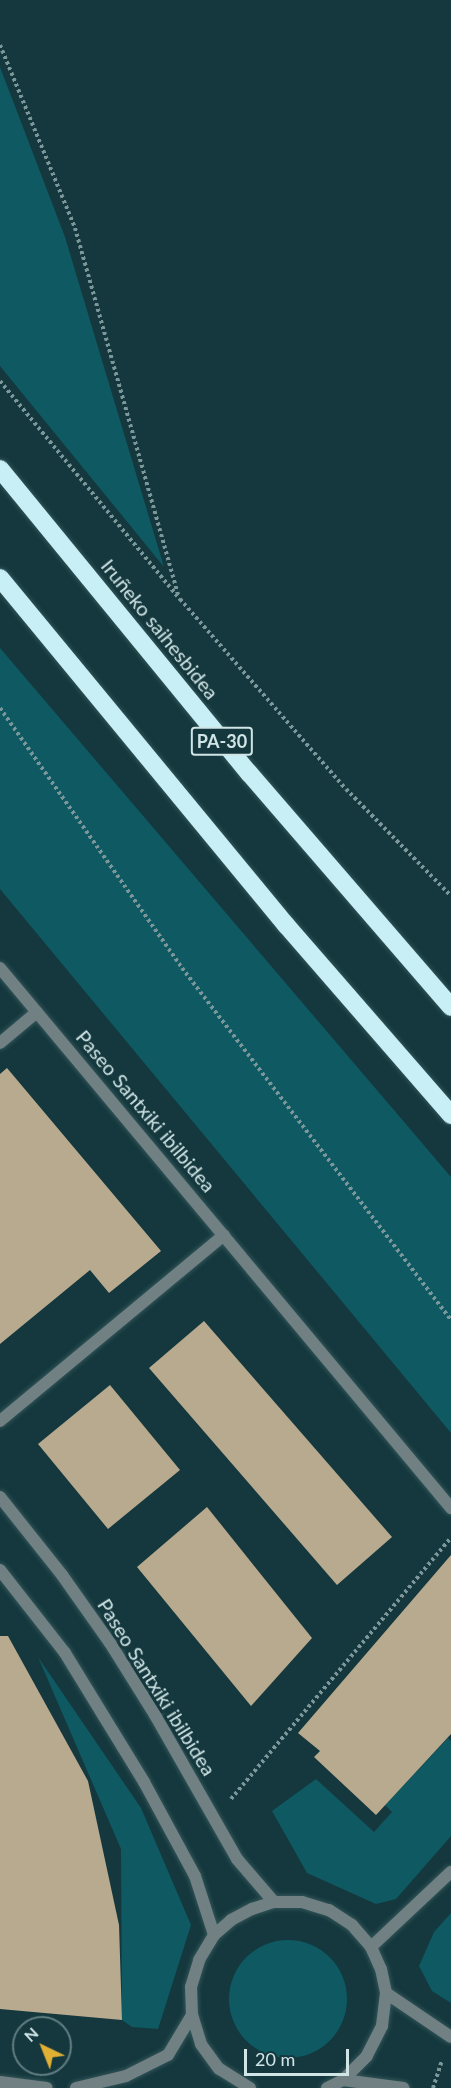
<!DOCTYPE html>
<meta charset="utf-8">
<style>
body{margin:0}
#map{position:relative;width:451px;height:2088px;overflow:hidden;background:#14383d;font-family:Lato,sans-serif}
div>[style]{position:absolute}
[style*='--x']{left:calc(var(--x)*1px);top:calc(var(--y)*1px);width:calc(var(--w)*1px);rotate:calc(var(--a)*1deg)}
.green>*{inset:0;background:#0e5962}
.round{border-radius:50%}
.building>*{inset:0;background:#b8aa8e}
.path>*{height:4px;margin-top:-2px;transform-origin:0;background:repeating-linear-gradient(90deg,#7c979a 0 3px,transparent 0 6px)}
.roads{filter:drop-shadow(0 0 2px #325458) drop-shadow(0 0 2px #325458)}
.service>*{height:12px;margin:-6px;padding:0 6px;transform-origin:6px;border-radius:6px;background:#718183}
.minor>*{height:12px;margin:-6px;padding:0 6px;transform-origin:6px;border-radius:6px;background:#718183}
.tertiary>*{height:12px;margin:-6px;padding:0 6px;transform-origin:6px;border-radius:6px;background:#718183}
.motorway>*{height:18px;margin:-9px;padding:0 9px;transform-origin:9px;border-radius:9px;background:#c7eff5}
span{translate:-50% -50%;white-space:nowrap;text-align:center;line-height:1.15;-webkit-text-stroke:6px #14383d;paint-order:stroke}
.shield-label span{padding:2px 4px;background:#14383d;border:2px solid;border-radius:4px;-webkit-text-stroke-width:0}
.shield-label{font-size:18px;color:#d1e5e7;font-weight:700}
.street-label{font-size:20px;color:#d1e5e7}
.north{position:absolute;left:12px;top:2016px;width:60px;height:60px;box-sizing:border-box;background:#14383d;border:2px solid #607d81;border-radius:50%;rotate:317deg;font-size:16px;font-weight:700;line-height:24px;text-align:center;color:#d1e5e7}
.north::after{content:'';display:block;margin:auto;width:21px;height:27px;background:#e0b034;clip-path:polygon(50% 0,100% 100%,50% 72%,0 100%)}
.scale{position:absolute;left:244px;top:2049px;width:105px;height:27px;box-sizing:border-box;border:3px solid #d1e5e7;border-top:0;padding-left:8px;font-size:18px;line-height:21px;white-space:nowrap;color:#d1e5e7;-webkit-text-stroke:4px #14383d;paint-order:stroke}
</style>
<div id="map">
<div class="green">
<i style="clip-path:polygon(0 67px,65px 237px,164px 567px,0 366px)"></i>
<i style="clip-path:polygon(0 648px,451px 1177px,451px 1433px,0 889px)"></i>
<i style="clip-path:polygon(38px 1657px,141px 1808px,191px 1925px,158px 2029px,132px 2027px,122px 2020px,121px 1849px)"></i>
<i style="clip-path:polygon(448px 1738px,451px 1741px,451px 1836px,396px 1899px,376px 1904px,307px 1873px,272px 1811px,316px 1779px,374px 1832px,392px 1812px,385px 1805px)"></i>
<i style="clip-path:polygon(451px 1913px,451px 2003px,432px 1991px,419px 1966px,434px 1932px)"></i>
<i class="round" style="left:229px;top:1940px;width:118px;height:118px"></i>
</div>
<div class="building">
<i style="clip-path:polygon(7px 1068px,161px 1251px,109px 1293px,90px 1270px,0 1344px,0 1074px)"></i>
<i style="clip-path:polygon(204px 1321px,392px 1537px,337px 1585px,149px 1368px)"></i>
<i style="clip-path:polygon(110px 1385px,180px 1470px,108px 1529px,38px 1444px)"></i>
<i style="clip-path:polygon(207px 1507px,312px 1638px,251px 1706px,137px 1567px)"></i>
<i style="clip-path:polygon(451px 1555px,451px 1734px,376px 1815px,314px 1757px,320px 1751px,298px 1733px)"></i>
<i style="clip-path:polygon(0 1636px,8px 1636px,88px 1781px,119px 1925px,122px 2020px,0 2009px)"></i>
</div>
<div class="path">
<i style="--x:0;--y:45;--w:198;--a:67.7"></i>
<i style="--x:75;--y:228;--w:383;--a:74.3"></i>
<i style="--x:0;--y:381;--w:283;--a:50.5"></i>
<i style="--x:180;--y:599;--w:252;--a:48.9"></i>
<i style="--x:346;--y:789;--w:150;--a:45.5"></i>
<i style="--x:0;--y:708;--w:317;--a:55"></i>
<i style="--x:182;--y:968;--w:443;--a:52.6"></i>
<i style="--x:231;--y:1799;--w:341;--a:-49.9"></i>
<i style="--x:433;--y:2088;--w:29;--a:-72"></i>
</div>
<div class="roads">
<div class="service">
<i style="--x:371;--y:1947;--w:110;--a:-43.2"></i>
</div>
<div class="minor">
<i style="--x:0;--y:968;--w:704;--a:50.13"></i>
<i style="--x:0;--y:1043;--w:48;--a:-40"></i>
<i style="--x:0;--y:1421;--w:291;--a:-39.7"></i>
</div>
<div class="tertiary">
<i style="--x:0;--y:1497;--w:100;--a:51.5"></i>
<i style="--x:62;--y:1575;--w:83;--a:54.8"></i>
<i style="--x:110;--y:1643;--w:85;--a:58"></i>
<i style="--x:155;--y:1715;--w:166;--a:60.3"></i>
<i style="--x:237;--y:1859;--w:57;--a:49.3"></i>
<i style="--x:0;--y:1570;--w:105;--a:51.9"></i>
<i style="--x:65;--y:1653;--w:151;--a:58.5"></i>
<i style="--x:144;--y:1782;--w:107;--a:61.5"></i>
<i style="--x:195;--y:1876;--w:62;--a:72.1"></i>
<i style="--x:386;--y:1993;--w:78;--a:34.1"></i>
<i style="--x:343;--y:2080;--w:61;--a:7.6"></i>
<i style="--x:0;--y:2082;--w:47;--a:7.3"></i>
<i style="--x:76;--y:2088;--w:51;--a:-13.5"></i>
<i style="--x:126;--y:2076;--w:47;--a:-26.6"></i>
<i style="--x:168;--y:2055;--w:47;--a:-59"></i>
<i style="--x:250;--y:2088;--w:36;--a:-148"></i>
<i style="--x:219;--y:2069;--w:31;--a:-126"></i>
<i style="--x:201;--y:2044;--w:30;--a:-107"></i>
<i style="--x:192;--y:2015;--w:28;--a:-92"></i>
<i style="--x:191;--y:1987;--w:28;--a:-73"></i>
<i style="--x:199;--y:1960;--w:29;--a:-59"></i>
<i style="--x:214;--y:1935;--w:23;--a:-41"></i>
<i style="--x:231;--y:1920;--w:24;--a:-28"></i>
<i style="--x:252;--y:1909;--w:23;--a:-18"></i>
<i style="--x:274;--y:1902;--w:28;--a:0"></i>
<i style="--x:302;--y:1902;--w:28;--a:17"></i>
<i style="--x:329;--y:1910;--w:27;--a:33"></i>
<i style="--x:352;--y:1925;--w:29;--a:49"></i>
<i style="--x:371;--y:1947;--w:24;--a:66"></i>
<i style="--x:381;--y:1969;--w:25;--a:78"></i>
<i style="--x:386;--y:1993;--w:33;--a:97"></i>
<i style="--x:382;--y:2026;--w:34;--a:117"></i>
<i style="--x:367;--y:2056;--w:34;--a:135"></i>
<i style="--x:343;--y:2080;--w:18;--a:153"></i>
</div>
<div class="motorway">
<i style="--x:0;--y:469;--w:393;--a:50.7"></i>
<i style="--x:249;--y:773;--w:309;--a:49.2"></i>
<i style="--x:0;--y:578;--w:450;--a:50.5"></i>
<i style="--x:286;--y:925;--w:252;--a:49"></i>
</div>
</div>
<div class="shield-label">
<span style="left:222px;top:741px">PA-30</span>
</div>
<div class="street-label">
<span style="left:160px;top:629px;rotate:51deg">Iruñeko saihesbidea</span>
<span style="left:146px;top:1111px;rotate:50deg">Paseo Santxiki ibilbidea</span>
<span style="left:157px;top:1687px;rotate:58deg">Paseo Santxiki ibilbidea</span>
</div>
<div class="north">N</div>
<div class="scale">20 m</div>
</div>
